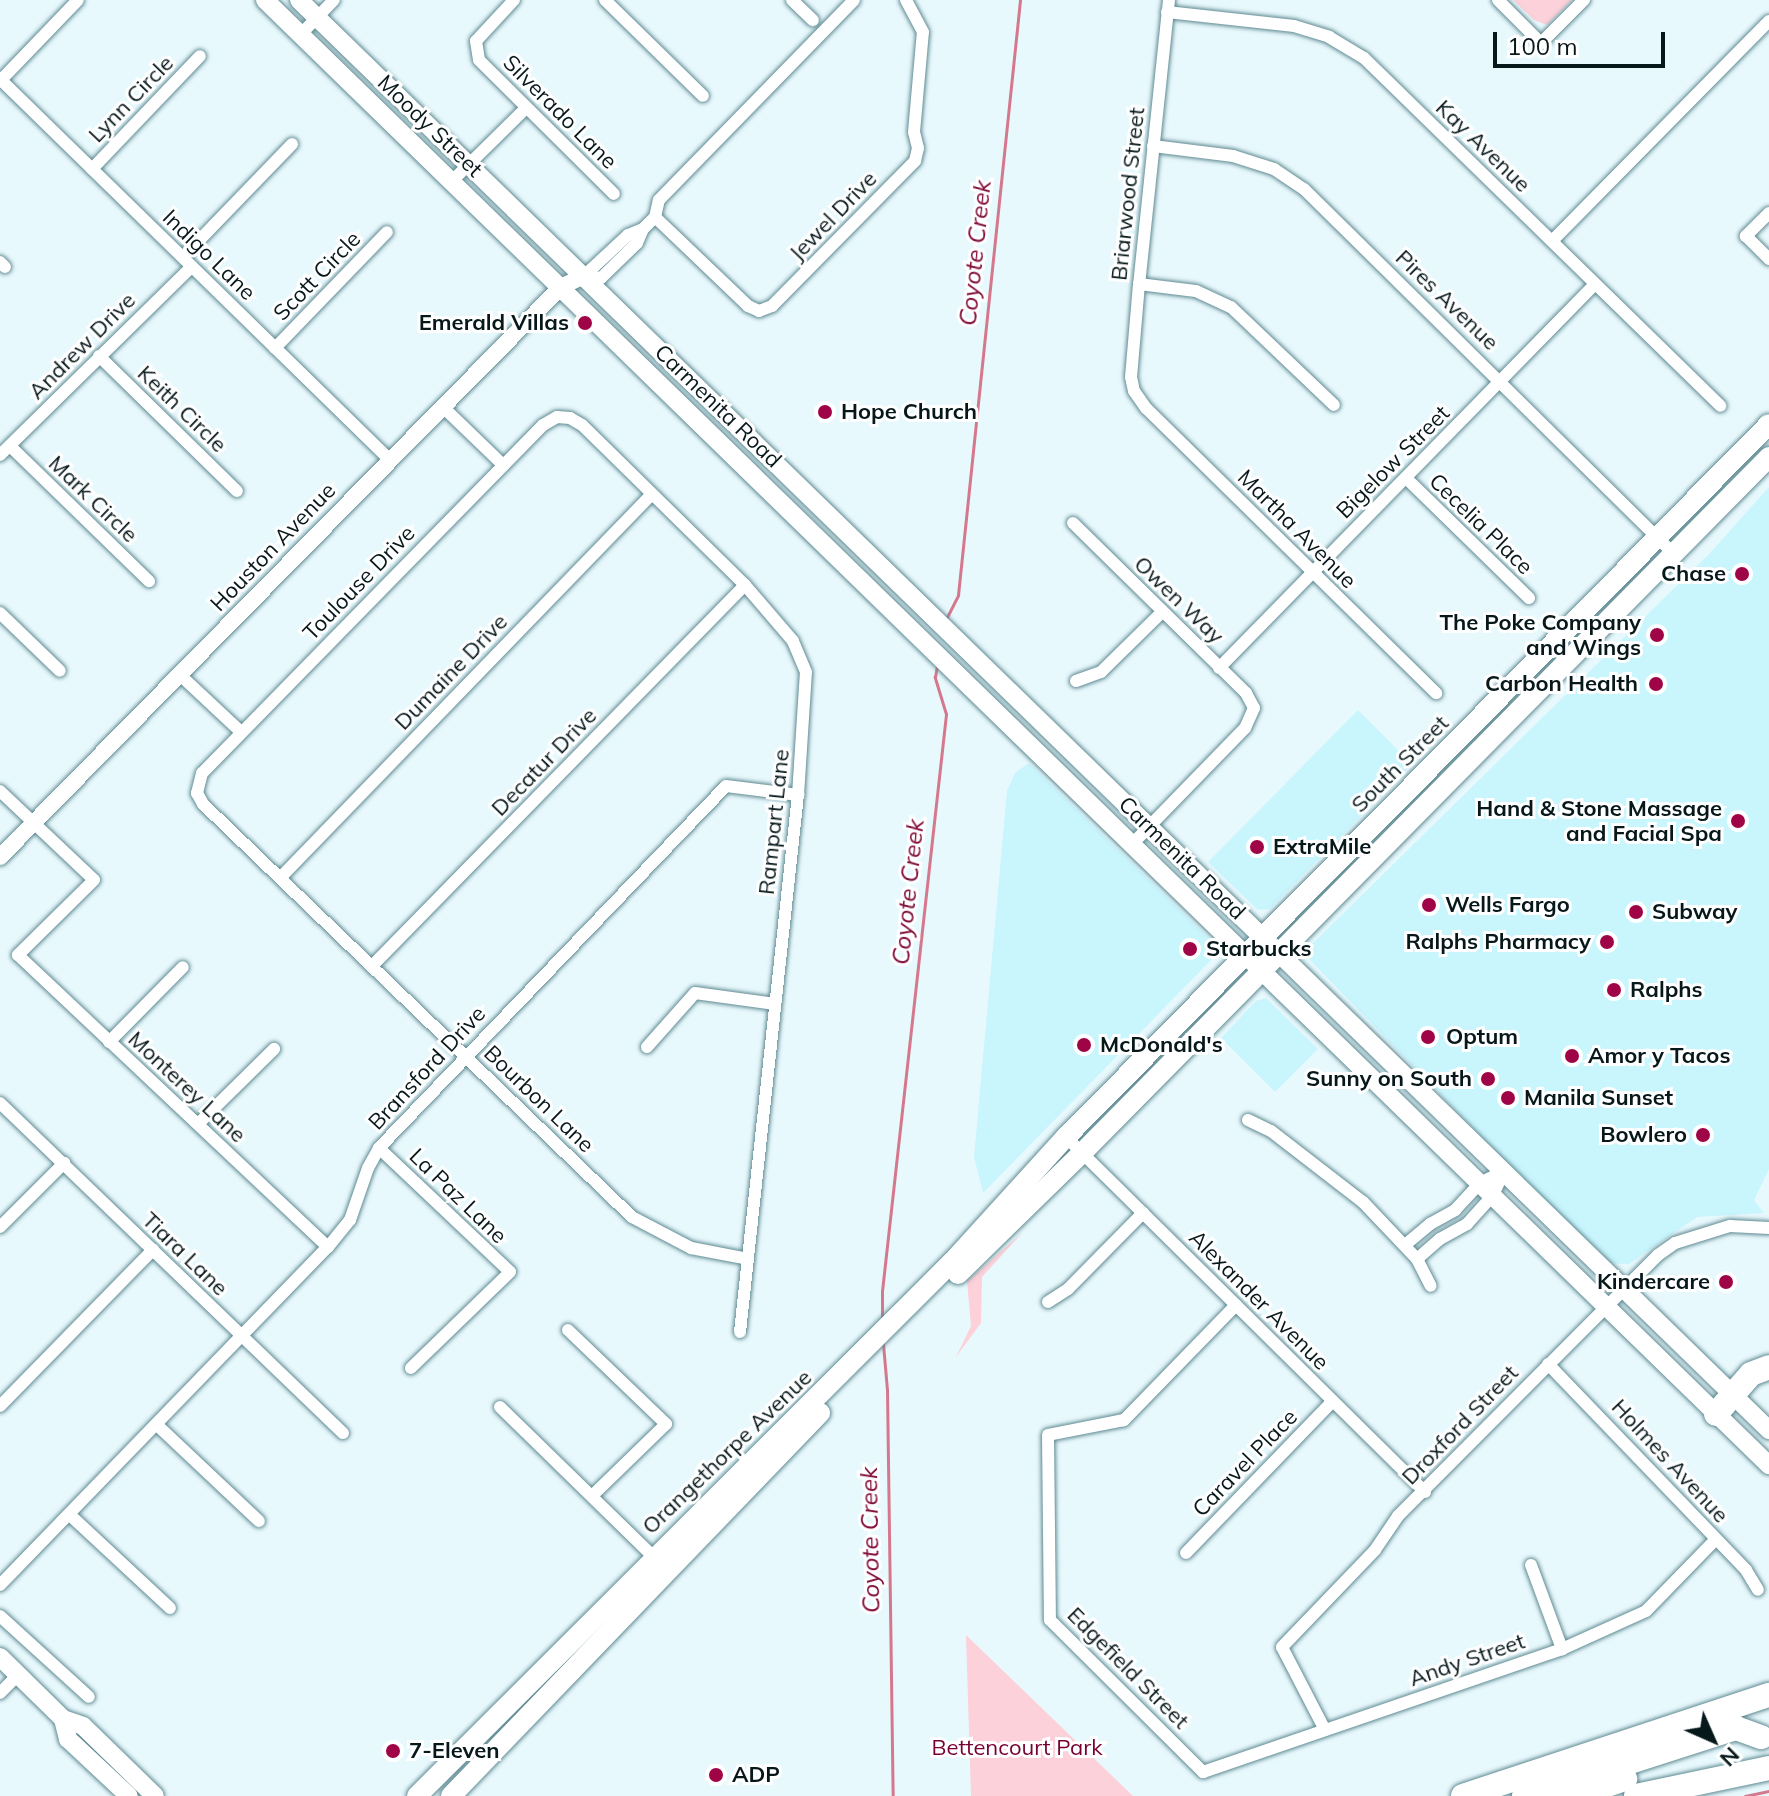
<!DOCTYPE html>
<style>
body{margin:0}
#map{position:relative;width:1769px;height:1796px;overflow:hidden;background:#e8f9fd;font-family:Mulish,sans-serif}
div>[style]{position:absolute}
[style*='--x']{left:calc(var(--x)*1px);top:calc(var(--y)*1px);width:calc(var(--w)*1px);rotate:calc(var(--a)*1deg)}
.built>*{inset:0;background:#c9f5fd}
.green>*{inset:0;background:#fcd1d9}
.stream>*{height:3px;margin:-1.5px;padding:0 1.5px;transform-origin:1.5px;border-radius:1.5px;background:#d5788d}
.roads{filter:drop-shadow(0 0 2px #5f8a92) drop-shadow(0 0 2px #5f8a92)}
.minor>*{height:12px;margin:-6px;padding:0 6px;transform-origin:6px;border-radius:6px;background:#fff}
.tertiary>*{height:16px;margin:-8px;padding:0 8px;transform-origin:8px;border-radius:8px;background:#fff}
.secondary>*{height:18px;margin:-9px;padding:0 9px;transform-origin:9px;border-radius:9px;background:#fff}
.primary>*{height:20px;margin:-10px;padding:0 10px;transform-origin:10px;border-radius:10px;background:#fff}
.motorway>*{height:24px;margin:-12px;padding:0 12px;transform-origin:12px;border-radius:12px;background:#fff}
.dots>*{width:22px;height:22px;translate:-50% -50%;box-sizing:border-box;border:4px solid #fff;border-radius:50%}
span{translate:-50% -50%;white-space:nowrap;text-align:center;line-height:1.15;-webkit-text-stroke:6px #fff;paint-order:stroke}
.street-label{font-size:22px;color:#07181b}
.poi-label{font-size:22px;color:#07181b;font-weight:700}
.right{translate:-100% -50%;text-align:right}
.left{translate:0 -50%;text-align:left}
.park-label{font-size:22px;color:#760032}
.water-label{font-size:24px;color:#800c39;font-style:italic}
.north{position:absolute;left:1673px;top:1700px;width:80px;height:80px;-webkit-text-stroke:6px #fff;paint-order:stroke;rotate:135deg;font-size:22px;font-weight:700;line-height:32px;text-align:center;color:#07181b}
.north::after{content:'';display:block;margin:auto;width:28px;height:36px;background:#07181b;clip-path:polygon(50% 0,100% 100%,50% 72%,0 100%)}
.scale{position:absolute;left:1493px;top:32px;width:172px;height:36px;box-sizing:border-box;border:4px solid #07181b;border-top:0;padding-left:10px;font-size:24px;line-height:28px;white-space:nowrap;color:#07181b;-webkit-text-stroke:6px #fff;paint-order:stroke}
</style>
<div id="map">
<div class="built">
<i style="clip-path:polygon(1769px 487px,1769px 1169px,1754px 1200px,1764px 1213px,1697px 1217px,1629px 1264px,1604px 1263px,1309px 959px,1309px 947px,1711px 552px)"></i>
<i style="clip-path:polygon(1358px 710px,1412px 764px,1270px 909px,1258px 910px,1208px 862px)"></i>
<i style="clip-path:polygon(1029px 763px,1214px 943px,1215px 956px,983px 1193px,974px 1157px,1007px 791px,1015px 773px)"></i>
<i style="clip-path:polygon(1266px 998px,1318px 1049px,1275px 1092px,1221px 1038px,1256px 1001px)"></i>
</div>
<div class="green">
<i style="clip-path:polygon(1513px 0,1572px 0,1547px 25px,1534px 20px)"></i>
<i style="clip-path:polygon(1022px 1233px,982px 1277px,981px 1323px,956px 1357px,971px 1326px,967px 1281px)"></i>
<i style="clip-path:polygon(966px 1635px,1133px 1796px,971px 1796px)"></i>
</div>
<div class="stream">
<i style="--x:946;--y:619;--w:27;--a:-63"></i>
<i style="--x:958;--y:595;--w:598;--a:-84.05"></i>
<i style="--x:882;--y:1321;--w:30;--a:-90"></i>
<i style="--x:882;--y:1291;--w:581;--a:-83.67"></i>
<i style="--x:946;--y:714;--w:39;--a:-107"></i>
<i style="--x:935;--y:677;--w:11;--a:-80"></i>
<i style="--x:883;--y:1344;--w:46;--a:85"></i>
<i style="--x:887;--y:1390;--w:406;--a:89.2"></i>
<i style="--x:1745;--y:1796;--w:25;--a:-12"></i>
</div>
<div class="roads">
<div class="minor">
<i style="--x:514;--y:0;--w:56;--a:132.8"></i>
<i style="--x:476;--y:41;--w:19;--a:81"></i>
<i style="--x:479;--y:60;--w:190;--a:44.8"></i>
<i style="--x:605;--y:0;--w:137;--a:44.4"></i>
<i style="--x:792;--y:0;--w:29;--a:44"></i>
<i style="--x:1169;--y:0;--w:286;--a:96"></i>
<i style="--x:1139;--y:284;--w:93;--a:94.9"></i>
<i style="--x:1131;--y:377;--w:14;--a:78"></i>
<i style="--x:1134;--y:391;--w:21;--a:55"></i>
<i style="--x:1146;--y:408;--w:407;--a:44.5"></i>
<i style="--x:1498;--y:0;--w:61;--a:45"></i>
<i style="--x:1541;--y:43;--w:61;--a:-45"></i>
<i style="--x:1167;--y:12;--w:128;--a:6.3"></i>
<i style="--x:1294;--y:26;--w:37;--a:17"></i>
<i style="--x:1329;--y:37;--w:41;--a:31"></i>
<i style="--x:1364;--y:58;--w:498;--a:44.3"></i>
<i style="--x:301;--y:34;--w:47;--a:-45.9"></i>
<i style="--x:1;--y:80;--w:544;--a:44.33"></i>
<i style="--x:0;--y:81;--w:112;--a:-46.1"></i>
<i style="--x:1153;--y:146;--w:81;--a:7.1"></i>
<i style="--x:1233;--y:156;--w:43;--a:17.6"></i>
<i style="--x:1274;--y:169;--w:36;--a:34"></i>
<i style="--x:1304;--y:189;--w:520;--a:44.61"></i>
<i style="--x:92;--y:169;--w:156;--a:-46.3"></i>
<i style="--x:452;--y:181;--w:104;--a:-44.6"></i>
<i style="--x:1769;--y:213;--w:33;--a:135"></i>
<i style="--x:1746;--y:236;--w:33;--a:45"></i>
<i style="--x:655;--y:217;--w:129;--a:43.7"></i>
<i style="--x:748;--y:306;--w:12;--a:24"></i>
<i style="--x:759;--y:311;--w:14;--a:-21"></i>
<i style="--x:772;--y:306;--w:204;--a:-45.4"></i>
<i style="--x:915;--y:161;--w:13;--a:-77"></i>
<i style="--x:918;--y:148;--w:16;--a:-104"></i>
<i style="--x:914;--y:132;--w:100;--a:-84.9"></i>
<i style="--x:923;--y:32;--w:36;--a:-118"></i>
<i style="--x:1552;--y:241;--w:309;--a:-45.4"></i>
<i style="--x:183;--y:257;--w:157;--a:-46"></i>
<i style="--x:0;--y:262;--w:7;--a:45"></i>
<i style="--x:584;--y:276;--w:17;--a:7"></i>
<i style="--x:601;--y:278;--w:50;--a:-44.2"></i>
<i style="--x:637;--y:243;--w:15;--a:-67"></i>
<i style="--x:643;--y:229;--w:17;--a:-45"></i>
<i style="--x:655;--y:217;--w:17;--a:-77"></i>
<i style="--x:659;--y:200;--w:279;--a:-45.7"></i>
<i style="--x:584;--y:276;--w:60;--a:-43"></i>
<i style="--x:628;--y:235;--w:16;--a:-22"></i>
<i style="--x:1139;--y:284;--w:57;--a:7"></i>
<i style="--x:1196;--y:291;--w:38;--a:25"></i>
<i style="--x:1231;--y:307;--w:142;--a:43.6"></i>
<i style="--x:275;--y:348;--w:161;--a:-46"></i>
<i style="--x:99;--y:356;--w:193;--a:44.4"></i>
<i style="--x:442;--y:406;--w:85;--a:44"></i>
<i style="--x:10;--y:446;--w:194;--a:44.2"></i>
<i style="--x:0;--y:455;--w:269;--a:-44.5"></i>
<i style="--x:1406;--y:478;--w:172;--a:44.3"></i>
<i style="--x:1073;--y:523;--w:243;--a:44.5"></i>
<i style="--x:1246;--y:693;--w:17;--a:62"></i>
<i style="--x:1254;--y:708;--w:22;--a:114"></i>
<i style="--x:1245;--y:728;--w:161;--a:134.2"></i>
<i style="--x:0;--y:613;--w:83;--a:44"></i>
<i style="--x:1219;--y:668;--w:537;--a:-45.6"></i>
<i style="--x:179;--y:674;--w:85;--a:43.1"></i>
<i style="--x:1076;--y:681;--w:27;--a:-20"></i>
<i style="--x:1101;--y:672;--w:86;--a:-44.5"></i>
<i style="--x:0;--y:791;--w:129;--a:43.4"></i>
<i style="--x:94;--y:880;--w:107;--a:135.4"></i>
<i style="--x:18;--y:955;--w:426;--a:43.3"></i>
<i style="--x:280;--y:878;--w:533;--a:-45.91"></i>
<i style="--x:372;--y:966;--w:533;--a:-45.61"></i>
<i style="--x:109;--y:1042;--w:105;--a:-45.4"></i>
<i style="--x:647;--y:1047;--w:72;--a:-48.4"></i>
<i style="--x:695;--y:993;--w:81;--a:7.8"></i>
<i style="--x:0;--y:1103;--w:476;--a:43.9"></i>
<i style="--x:1248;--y:1120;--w:25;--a:26"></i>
<i style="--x:1271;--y:1131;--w:116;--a:37.7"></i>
<i style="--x:1363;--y:1202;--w:79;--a:46.5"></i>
<i style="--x:1417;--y:1259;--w:30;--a:63"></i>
<i style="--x:198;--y:1124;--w:107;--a:-44.6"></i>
<i style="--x:1066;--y:1137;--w:505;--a:44.68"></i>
<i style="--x:379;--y:1148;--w:180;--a:43.4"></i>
<i style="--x:510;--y:1272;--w:138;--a:135.9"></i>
<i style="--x:0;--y:1227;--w:91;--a:-45"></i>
<i style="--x:1405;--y:1245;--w:33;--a:-40"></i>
<i style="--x:1430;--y:1224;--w:29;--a:-29"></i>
<i style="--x:1455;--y:1210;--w:37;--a:-47"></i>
<i style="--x:1480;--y:1183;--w:27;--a:-27"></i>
<i style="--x:1417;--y:1259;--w:30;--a:-41"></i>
<i style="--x:1440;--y:1239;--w:31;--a:-29"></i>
<i style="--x:1467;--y:1224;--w:39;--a:-48"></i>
<i style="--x:1493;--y:1195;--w:26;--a:-65"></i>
<i style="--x:1048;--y:1302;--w:24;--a:-33"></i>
<i style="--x:1068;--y:1289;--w:107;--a:-45.4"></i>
<i style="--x:1236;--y:1305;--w:161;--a:134.2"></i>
<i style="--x:1124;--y:1420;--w:77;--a:168.8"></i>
<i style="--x:1048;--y:1435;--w:185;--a:89.4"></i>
<i style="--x:1050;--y:1620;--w:216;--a:44.8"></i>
<i style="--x:1203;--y:1772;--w:379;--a:-18.9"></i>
<i style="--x:1562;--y:1649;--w:92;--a:-24.3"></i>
<i style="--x:1646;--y:1611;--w:100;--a:-45.8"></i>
<i style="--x:568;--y:1330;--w:136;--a:43.8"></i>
<i style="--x:666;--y:1424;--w:103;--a:135.8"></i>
<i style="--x:740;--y:1332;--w:540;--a:-83.84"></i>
<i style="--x:798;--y:795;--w:123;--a:-86.3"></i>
<i style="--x:806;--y:672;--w:34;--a:-113"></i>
<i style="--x:793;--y:641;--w:74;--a:-130.6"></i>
<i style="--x:745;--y:585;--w:228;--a:-135.5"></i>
<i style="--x:582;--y:425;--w:14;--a:-150"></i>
<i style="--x:570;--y:418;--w:13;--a:-176"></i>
<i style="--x:557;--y:417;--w:16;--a:150"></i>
<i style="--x:543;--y:425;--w:487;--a:134.4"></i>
<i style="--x:202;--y:773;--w:21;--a:104"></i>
<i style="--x:197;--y:793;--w:13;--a:61"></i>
<i style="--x:203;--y:804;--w:595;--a:43.91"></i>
<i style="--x:632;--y:1217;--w:67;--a:27.7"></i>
<i style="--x:691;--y:1248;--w:58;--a:10.9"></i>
<i style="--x:1548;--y:1364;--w:286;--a:46.1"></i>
<i style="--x:1746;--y:1570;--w:23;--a:59"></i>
<i style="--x:0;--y:1406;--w:219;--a:-45.6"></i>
<i style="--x:500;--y:1407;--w:221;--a:44.3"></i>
<i style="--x:157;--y:1425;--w:140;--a:43.3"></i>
<i style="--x:71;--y:1516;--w:135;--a:42.9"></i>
<i style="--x:1186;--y:1553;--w:211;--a:-46"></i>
<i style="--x:1531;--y:1565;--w:90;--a:69.7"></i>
<i style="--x:0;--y:1585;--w:471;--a:-45.9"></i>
<i style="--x:328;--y:1247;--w:35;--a:-51"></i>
<i style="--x:350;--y:1220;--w:55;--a:-70.9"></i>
<i style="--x:368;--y:1168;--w:23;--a:-61"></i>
<i style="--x:379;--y:1148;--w:501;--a:-46.21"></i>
<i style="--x:726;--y:786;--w:73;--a:7.1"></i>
<i style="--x:0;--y:1616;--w:120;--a:42.3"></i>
<i style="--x:0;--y:1693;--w:25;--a:-45"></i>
<i style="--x:1325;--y:1730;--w:93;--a:-117.4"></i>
<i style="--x:1282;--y:1647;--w:134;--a:-46.2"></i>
<i style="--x:1375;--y:1550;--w:41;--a:-55.9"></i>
<i style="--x:1398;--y:1516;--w:368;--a:-45.1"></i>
<i style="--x:1658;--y:1255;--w:21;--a:-35"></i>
<i style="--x:1675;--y:1243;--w:58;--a:-17.2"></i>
<i style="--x:1730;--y:1226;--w:39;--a:3"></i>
</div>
<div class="tertiary">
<i style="--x:0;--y:857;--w:800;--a:-45.46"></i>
<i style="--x:561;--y:287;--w:25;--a:-26"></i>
</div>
<div class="secondary">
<i style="--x:265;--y:0;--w:2100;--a:44.25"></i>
<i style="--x:299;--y:0;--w:2051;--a:44.21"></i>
<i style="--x:0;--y:1657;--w:88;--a:44.5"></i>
<i style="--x:63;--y:1719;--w:21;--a:19"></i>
<i style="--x:83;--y:1726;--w:100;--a:44.2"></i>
<i style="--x:63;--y:1719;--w:21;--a:76"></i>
<i style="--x:68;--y:1739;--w:83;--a:43.1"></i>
</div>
<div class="primary">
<i style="--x:958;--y:1274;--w:173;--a:-44.3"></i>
<i style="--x:1082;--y:1153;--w:978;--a:-45.37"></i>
<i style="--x:417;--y:1796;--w:757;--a:-44.95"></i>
<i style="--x:953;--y:1261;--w:168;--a:-47.7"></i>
<i style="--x:1066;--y:1137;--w:1001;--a:-45.4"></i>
<i style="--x:451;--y:1796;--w:532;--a:-46.07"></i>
</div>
<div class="motorway">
<i style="--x:1716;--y:1414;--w:53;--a:-48.8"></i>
<i style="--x:1751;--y:1374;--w:19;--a:-21"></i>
<i style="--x:1463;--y:1796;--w:322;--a:-18.3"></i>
<i style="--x:1524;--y:1796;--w:223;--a:-17.8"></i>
<i style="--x:1736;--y:1728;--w:27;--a:20"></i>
<i style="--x:1574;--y:1796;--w:54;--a:-18.4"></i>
<i style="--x:1636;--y:1796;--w:136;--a:-11.9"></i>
</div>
</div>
<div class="dots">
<i style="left:585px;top:323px;background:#9f0447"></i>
<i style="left:825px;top:412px;background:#9f0447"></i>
<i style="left:1742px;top:574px;background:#9f0447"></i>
<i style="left:1657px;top:635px;background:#9f0447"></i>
<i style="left:1656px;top:684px;background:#9f0447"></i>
<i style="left:1738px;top:821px;background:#9f0447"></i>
<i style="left:1257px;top:847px;background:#9f0447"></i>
<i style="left:1429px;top:905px;background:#9f0447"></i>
<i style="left:1636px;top:912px;background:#9f0447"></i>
<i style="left:1607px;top:942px;background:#9f0447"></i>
<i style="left:1190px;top:949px;background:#9f0447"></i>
<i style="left:1614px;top:990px;background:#9f0447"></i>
<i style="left:1428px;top:1037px;background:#9f0447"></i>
<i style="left:1084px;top:1045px;background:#9f0447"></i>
<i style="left:1572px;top:1056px;background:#9f0447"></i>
<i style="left:1488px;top:1079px;background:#9f0447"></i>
<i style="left:1508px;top:1098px;background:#9f0447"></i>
<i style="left:1703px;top:1135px;background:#9f0447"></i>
<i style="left:1726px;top:1282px;background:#9f0447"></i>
<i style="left:393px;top:1751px;background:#9f0447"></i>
<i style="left:716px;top:1775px;background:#9f0447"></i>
</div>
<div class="street-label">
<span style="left:131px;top:99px;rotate:-46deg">Lynn Circle</span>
<span style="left:560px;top:112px;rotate:45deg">Silverado Lane</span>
<span style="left:430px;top:126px;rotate:44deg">Moody Street</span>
<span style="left:1483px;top:146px;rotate:44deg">Kay Avenue</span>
<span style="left:1128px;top:194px;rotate:-84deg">Briarwood Street</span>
<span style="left:833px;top:216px;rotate:-46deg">Jewel Drive</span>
<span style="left:209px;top:255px;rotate:44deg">Indigo Lane</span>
<span style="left:317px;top:276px;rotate:-46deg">Scott Circle</span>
<span style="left:1447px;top:300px;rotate:44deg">Pires Avenue</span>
<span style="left:82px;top:346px;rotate:-45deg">Andrew Drive</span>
<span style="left:718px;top:406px;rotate:44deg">Carmenita Road</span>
<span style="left:182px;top:409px;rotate:44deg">Keith Circle</span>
<span style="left:1393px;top:462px;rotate:-45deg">Bigelow Street</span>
<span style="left:93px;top:499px;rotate:44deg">Mark Circle</span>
<span style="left:1481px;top:524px;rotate:44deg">Cecelia Place</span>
<span style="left:1297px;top:529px;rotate:45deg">Martha Avenue</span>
<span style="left:273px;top:547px;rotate:-46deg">Houston Avenue</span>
<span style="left:359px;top:583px;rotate:-46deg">Toulouse Drive</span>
<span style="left:1179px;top:600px;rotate:44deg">Owen Way</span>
<span style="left:451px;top:672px;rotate:-46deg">Dumaine Drive</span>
<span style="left:544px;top:762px;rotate:-46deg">Decatur Drive</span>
<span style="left:1400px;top:764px;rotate:-45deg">South Street</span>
<span style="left:774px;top:822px;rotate:-84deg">Rampart Lane</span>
<span style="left:1182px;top:858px;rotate:44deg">Carmenita Road</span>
<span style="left:427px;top:1068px;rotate:-47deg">Bransford Drive</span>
<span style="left:187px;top:1087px;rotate:43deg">Monterey Lane</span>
<span style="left:539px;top:1099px;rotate:44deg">Bourbon Lane</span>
<span style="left:458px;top:1196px;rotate:44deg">La Paz Lane</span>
<span style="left:185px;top:1254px;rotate:44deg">Tiara Lane</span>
<span style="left:1259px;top:1300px;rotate:45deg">Alexander Avenue</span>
<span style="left:1460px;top:1425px;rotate:-46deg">Droxford Street</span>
<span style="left:727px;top:1452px;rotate:-44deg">Orangethorpe Avenue</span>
<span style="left:1670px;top:1461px;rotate:47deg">Holmes Avenue</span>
<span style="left:1245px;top:1463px;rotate:-46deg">Caravel Place</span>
<span style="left:1467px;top:1660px;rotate:-19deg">Andy Street</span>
<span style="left:1128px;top:1668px;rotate:45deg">Edgefield Street</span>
</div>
<div class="poi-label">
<span class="right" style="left:569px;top:323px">Emerald Villas</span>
<span class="left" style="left:841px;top:412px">Hope Church</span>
<span class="right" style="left:1726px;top:574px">Chase</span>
<span class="right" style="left:1641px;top:635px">The Poke Company<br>and Wings</span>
<span class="right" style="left:1638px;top:684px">Carbon Health</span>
<span class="right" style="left:1722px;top:821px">Hand &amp; Stone Massage<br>and Facial Spa</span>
<span class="left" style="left:1273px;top:847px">ExtraMile</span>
<span class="left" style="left:1445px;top:905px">Wells Fargo</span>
<span class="left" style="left:1652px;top:912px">Subway</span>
<span class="right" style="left:1591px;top:942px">Ralphs Pharmacy</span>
<span class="left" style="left:1206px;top:949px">Starbucks</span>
<span class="left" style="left:1630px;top:990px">Ralphs</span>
<span class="left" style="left:1446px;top:1037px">Optum</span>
<span class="left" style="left:1100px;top:1045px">McDonald's</span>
<span class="left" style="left:1588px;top:1056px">Amor y Tacos</span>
<span class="right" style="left:1472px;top:1079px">Sunny on South</span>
<span class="left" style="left:1524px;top:1098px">Manila Sunset</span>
<span class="right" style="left:1687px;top:1135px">Bowlero</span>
<span class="right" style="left:1710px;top:1282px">Kindercare</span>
<span class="left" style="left:409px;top:1751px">7-Eleven</span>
<span class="left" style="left:732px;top:1775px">ADP</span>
</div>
<div class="park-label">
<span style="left:1017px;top:1748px">Bettencourt Park</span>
</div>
<div class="water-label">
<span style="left:975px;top:253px;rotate:-84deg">Coyote Creek</span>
<span style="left:908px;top:892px;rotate:-84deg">Coyote Creek</span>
<span style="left:870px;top:1540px;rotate:-91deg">Coyote Creek</span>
</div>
<div class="north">N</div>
<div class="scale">100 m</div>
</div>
